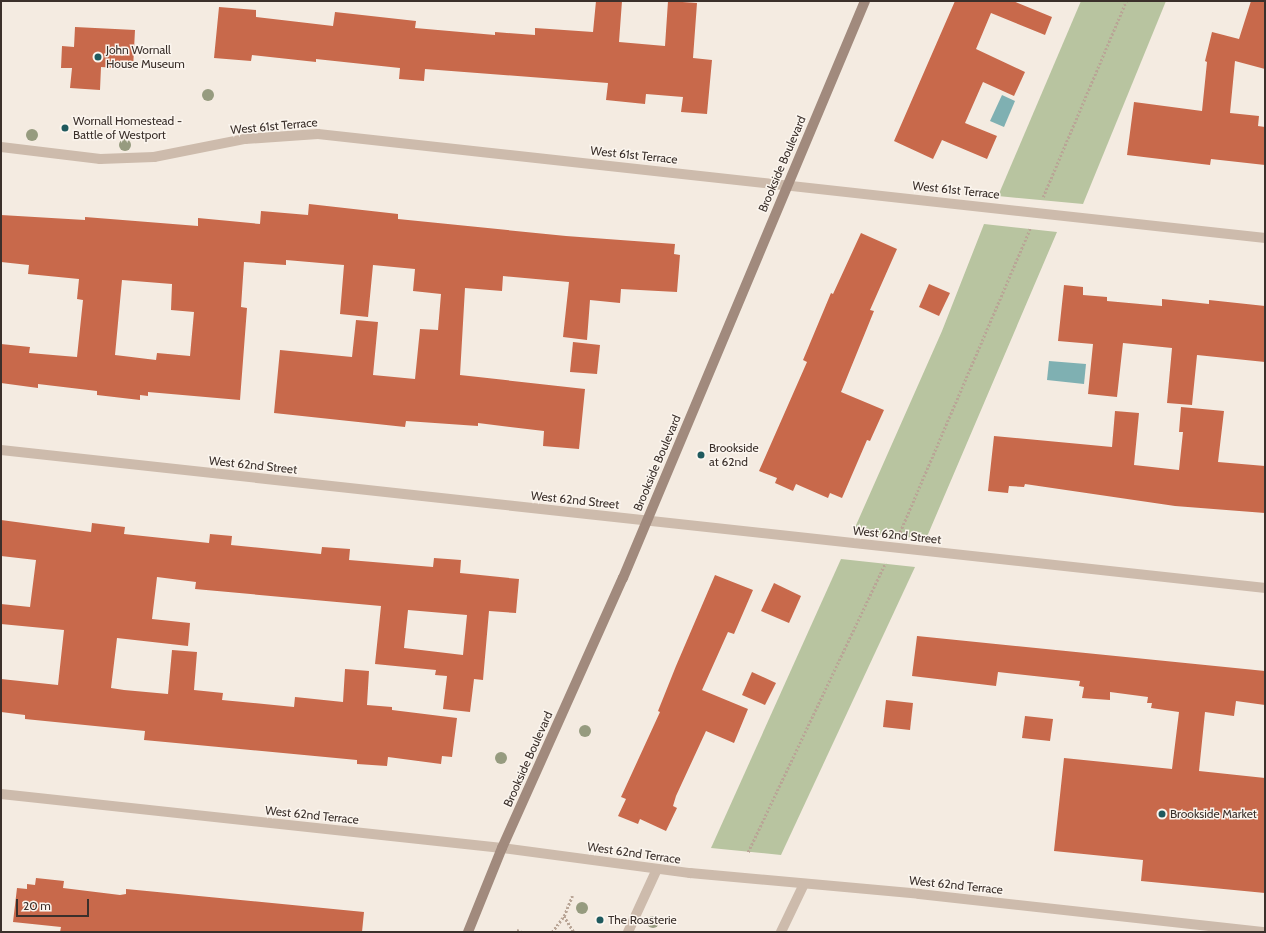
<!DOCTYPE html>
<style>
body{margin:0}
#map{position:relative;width:1266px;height:933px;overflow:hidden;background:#f4ebe1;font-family:Cabin,sans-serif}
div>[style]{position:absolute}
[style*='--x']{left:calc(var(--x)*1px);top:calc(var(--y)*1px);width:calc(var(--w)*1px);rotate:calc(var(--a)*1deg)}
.green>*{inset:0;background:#b8c4a0}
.water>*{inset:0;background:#7fb0b2}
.building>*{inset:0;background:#c8694b}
.path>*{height:2.5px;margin-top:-1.25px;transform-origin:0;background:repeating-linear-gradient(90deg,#b9a596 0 2px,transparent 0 4px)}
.service>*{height:10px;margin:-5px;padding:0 5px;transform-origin:5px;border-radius:5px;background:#cdbbac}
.minor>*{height:10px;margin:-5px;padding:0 5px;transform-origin:5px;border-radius:5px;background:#cdbbac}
.secondary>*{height:10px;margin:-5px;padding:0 5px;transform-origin:5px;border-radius:5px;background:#a18a7d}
.trees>*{width:12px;height:12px;margin:-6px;border-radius:50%;background:#969b7f}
.dots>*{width:11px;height:11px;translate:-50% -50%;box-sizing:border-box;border:2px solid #fbf5ee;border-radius:50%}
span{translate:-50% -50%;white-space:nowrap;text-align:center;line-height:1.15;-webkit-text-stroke:3px #fbf5ee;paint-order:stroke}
.poi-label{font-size:12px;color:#3b302b}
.left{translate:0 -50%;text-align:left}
.street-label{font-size:12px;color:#3b302b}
.frame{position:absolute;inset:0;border:2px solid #3b302b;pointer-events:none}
.scale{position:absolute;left:16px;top:899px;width:73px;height:18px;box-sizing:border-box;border:2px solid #3b302b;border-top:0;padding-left:5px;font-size:12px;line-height:14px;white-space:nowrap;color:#3b302b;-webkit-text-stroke:3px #fbf5ee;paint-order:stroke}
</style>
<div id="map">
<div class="green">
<i style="clip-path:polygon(1081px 1px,1166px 1px,1083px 204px,998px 196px)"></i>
<i style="clip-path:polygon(984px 224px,1057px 232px,926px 539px,853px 532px,942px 331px)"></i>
<i style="clip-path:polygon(841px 559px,915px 567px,781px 855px,711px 848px)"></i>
</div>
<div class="water">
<i style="clip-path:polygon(1002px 95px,1015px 101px,1004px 127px,990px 121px)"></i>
<i style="clip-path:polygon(1049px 361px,1086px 364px,1084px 384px,1047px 380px)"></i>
</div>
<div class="building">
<i style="clip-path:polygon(596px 1px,622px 1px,619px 42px,665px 46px,668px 1px,697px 3px,693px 58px,712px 60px,707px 114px,681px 112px,683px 97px,646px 94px,645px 104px,606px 100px,608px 83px,425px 69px,424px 81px,399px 79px,400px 68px,316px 59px,316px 62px,252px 55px,251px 61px,214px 58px,219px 7px,256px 10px,256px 17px,333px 26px,335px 12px,416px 21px,415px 28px,495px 35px,495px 32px,535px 35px,535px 28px,593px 32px)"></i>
<i style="clip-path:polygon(955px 1px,1013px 1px,1052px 17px,1045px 35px,991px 13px,976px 49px,1025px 72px,1014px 96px,983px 82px,965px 123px,997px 136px,987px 159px,942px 140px,933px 159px,894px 141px)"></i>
<i style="clip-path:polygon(1251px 1px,1265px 1px,1265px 69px,1235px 61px,1230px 113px,1259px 116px,1258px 126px,1265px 127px,1265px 165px,1211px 159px,1210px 165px,1127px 155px,1134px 102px,1202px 111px,1207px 62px,1205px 61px,1212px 32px,1239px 39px)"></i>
<i style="clip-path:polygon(75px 27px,135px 30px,133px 69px,101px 67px,100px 90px,70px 88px,72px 68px,61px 68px,62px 46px,74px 47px)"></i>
<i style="clip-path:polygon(evenodd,309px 204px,398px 214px,398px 219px,566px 236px,675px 244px,674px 254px,680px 255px,677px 292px,621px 289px,620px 303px,590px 300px,587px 340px,563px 337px,569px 282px,503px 276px,502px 291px,465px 288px,460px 375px,585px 389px,579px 449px,543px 446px,544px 431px,478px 423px,478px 426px,406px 421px,405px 427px,274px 413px,280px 350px,352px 357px,356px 320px,378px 322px,373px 375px,415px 379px,420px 329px,438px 330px,441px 294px,413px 291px,415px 269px,373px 265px,368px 317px,340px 314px,344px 265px,286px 260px,286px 265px,244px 262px,241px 307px,247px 308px,240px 400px,148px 392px,148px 396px,140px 395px,140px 400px,97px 395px,97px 391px,38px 384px,38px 388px,1px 383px,1px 344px,30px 347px,29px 353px,77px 357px,83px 300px,77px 299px,79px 279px,28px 274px,29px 265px,1px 262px,1px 215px,85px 220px,85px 217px,198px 226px,198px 218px,260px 224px,261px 211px,308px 215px,309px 204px,122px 280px,172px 284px,171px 310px,194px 312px,190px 356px,157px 353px,156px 360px,115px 355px,122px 280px)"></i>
<i style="clip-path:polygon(861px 233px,897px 249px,870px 310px,874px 311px,841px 392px,884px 410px,870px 441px,867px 440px,842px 498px,830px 493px,828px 498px,796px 484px,793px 491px,775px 483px,777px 478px,759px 471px,807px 362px,803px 360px,831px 293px,833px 294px)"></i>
<i style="clip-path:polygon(929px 284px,950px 293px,939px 316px,919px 307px)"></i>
<i style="clip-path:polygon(1064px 285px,1083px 287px,1083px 295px,1107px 297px,1107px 301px,1162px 306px,1162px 299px,1209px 304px,1209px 300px,1265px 306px,1265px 362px,1197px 355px,1192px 405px,1167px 403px,1172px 348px,1123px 343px,1117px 397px,1088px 394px,1093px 344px,1058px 341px)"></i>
<i style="clip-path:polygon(573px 342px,600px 345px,597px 374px,570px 372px)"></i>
<i style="clip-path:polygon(1181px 407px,1224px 411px,1218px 462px,1265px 466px,1265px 513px,1175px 506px,1025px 484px,1024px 487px,1009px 486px,1008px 493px,988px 491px,994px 436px,1112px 447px,1115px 411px,1139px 413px,1134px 465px,1179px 470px,1183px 432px,1179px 432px)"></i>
<i style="clip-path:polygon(evenodd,1px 520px,91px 532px,92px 523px,125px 527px,124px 534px,209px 543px,210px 534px,232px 536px,231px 545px,321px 554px,322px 547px,350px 549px,349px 560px,433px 567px,434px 558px,461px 560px,460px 573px,519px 579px,516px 613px,489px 611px,483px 680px,474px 679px,470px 712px,443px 709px,447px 676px,435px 675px,436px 670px,375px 664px,381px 606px,195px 589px,196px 582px,157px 577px,152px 619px,190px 623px,188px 646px,117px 638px,111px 688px,124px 690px,168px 694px,172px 650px,197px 652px,194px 690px,223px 693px,222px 700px,294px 707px,295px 697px,343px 702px,345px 669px,369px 671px,367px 705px,392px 707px,392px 710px,457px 718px,452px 757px,442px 756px,441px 764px,388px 757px,387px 766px,357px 764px,357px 760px,144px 740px,145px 731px,25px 719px,25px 715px,1px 712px,1px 679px,58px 685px,64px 630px,1px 624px,1px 604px,30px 607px,36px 560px,1px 556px,1px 520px,408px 610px,467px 615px,463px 655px,404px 648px,408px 610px)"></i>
<i style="clip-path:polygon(715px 575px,753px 590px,734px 634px,728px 632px,702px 690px,748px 709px,734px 743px,706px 731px,676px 796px,673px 806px,677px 808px,666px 831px,640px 819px,638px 824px,618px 816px,626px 799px,621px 797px,660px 712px,658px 711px,676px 666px)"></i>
<i style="clip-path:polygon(774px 583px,801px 596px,789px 623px,761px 611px)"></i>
<i style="clip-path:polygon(917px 636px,1265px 671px,1265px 705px,1236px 701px,1234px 716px,1205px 712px,1199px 771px,1265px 778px,1265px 893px,1141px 881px,1143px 860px,1054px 851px,1064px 758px,1172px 769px,1179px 712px,1151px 708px,1152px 703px,1147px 703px,1148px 697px,1110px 692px,1110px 700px,1082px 698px,1084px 687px,1079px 686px,1080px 681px,998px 672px,996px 686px,912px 676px)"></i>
<i style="clip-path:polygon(752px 672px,776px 683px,765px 705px,742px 695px)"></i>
<i style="clip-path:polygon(886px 700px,913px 703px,910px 730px,883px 727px)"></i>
<i style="clip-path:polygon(1025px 716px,1053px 719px,1050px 741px,1022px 738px)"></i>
<i style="clip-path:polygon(36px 878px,64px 881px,63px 888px,120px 895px,126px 894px,126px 889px,364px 912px,362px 932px,60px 932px,61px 927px,13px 922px,17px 888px,27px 889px,27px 884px,35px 885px)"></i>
</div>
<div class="path">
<i style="--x:1043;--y:197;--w:213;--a:-67"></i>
<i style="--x:900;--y:532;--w:330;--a:-66.8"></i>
<i style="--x:748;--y:852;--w:320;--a:-64.6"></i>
<i style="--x:564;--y:916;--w:19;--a:58"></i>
<i style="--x:517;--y:930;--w:5;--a:22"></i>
<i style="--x:552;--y:932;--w:20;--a:-53"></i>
<i style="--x:564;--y:916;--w:22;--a:-68"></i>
<i style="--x:557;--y:932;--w:7;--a:0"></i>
</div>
<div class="service">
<i style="--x:628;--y:932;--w:69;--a:-65.3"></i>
</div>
<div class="minor">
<i style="--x:1;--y:147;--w:100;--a:6.9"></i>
<i style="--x:100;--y:159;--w:54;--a:-2.1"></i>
<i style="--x:154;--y:157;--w:93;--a:-11.2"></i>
<i style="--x:245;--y:139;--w:73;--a:-3.9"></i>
<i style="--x:318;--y:134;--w:953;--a:6.27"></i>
<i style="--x:1;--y:450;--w:1272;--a:6.23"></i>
<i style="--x:1;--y:794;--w:504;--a:6.15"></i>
<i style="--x:502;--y:848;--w:190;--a:7.6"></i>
<i style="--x:690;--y:873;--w:230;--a:5.2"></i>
<i style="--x:919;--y:894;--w:348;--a:6.3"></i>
<i style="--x:781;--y:932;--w:53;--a:-64.4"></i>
</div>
<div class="secondary">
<i style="--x:468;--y:932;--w:91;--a:-68"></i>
<i style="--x:502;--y:848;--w:296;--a:-65.9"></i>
<i style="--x:623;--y:578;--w:626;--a:-67.25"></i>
</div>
<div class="trees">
<i style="left:208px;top:95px"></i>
<i style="left:32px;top:135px"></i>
<i style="left:125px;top:145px"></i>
<i style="left:585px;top:731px"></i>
<i style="left:501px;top:758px"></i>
<i style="left:582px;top:908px"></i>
<i style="left:653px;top:922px"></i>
</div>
<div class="dots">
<i style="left:98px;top:57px;background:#1f5a5e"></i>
<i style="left:65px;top:128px;background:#1f5a5e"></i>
<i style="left:701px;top:455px;background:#1f5a5e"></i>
<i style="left:1162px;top:814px;background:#1f5a5e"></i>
<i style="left:600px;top:920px;background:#1f5a5e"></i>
</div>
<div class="poi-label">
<span class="left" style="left:106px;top:57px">John Wornall<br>House Museum</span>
<span class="left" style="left:73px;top:128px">Wornall Homestead -<br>Battle of Westport</span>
<span class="left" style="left:709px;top:455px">Brookside<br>at 62nd</span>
<span class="left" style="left:1170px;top:814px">Brookside Market</span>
<span class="left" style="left:608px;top:920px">The Roasterie</span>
</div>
<div class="street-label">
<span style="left:274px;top:126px;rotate:-5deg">West 61st Terrace</span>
<span style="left:634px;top:155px;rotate:6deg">West 61st Terrace</span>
<span style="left:782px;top:164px;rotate:-67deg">Brookside Boulevard</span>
<span style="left:956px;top:190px;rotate:6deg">West 61st Terrace</span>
<span style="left:657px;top:463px;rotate:-67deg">Brookside Boulevard</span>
<span style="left:253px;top:465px;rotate:6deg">West 62nd Street</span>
<span style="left:575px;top:500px;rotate:6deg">West 62nd Street</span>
<span style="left:897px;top:535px;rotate:6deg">West 62nd Street</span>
<span style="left:528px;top:759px;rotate:-66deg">Brookside Boulevard</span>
<span style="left:312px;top:815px;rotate:6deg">West 62nd Terrace</span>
<span style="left:634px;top:853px;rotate:8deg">West 62nd Terrace</span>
<span style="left:956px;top:885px;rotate:6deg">West 62nd Terrace</span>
</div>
<div class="frame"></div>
<div class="scale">20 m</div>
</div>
